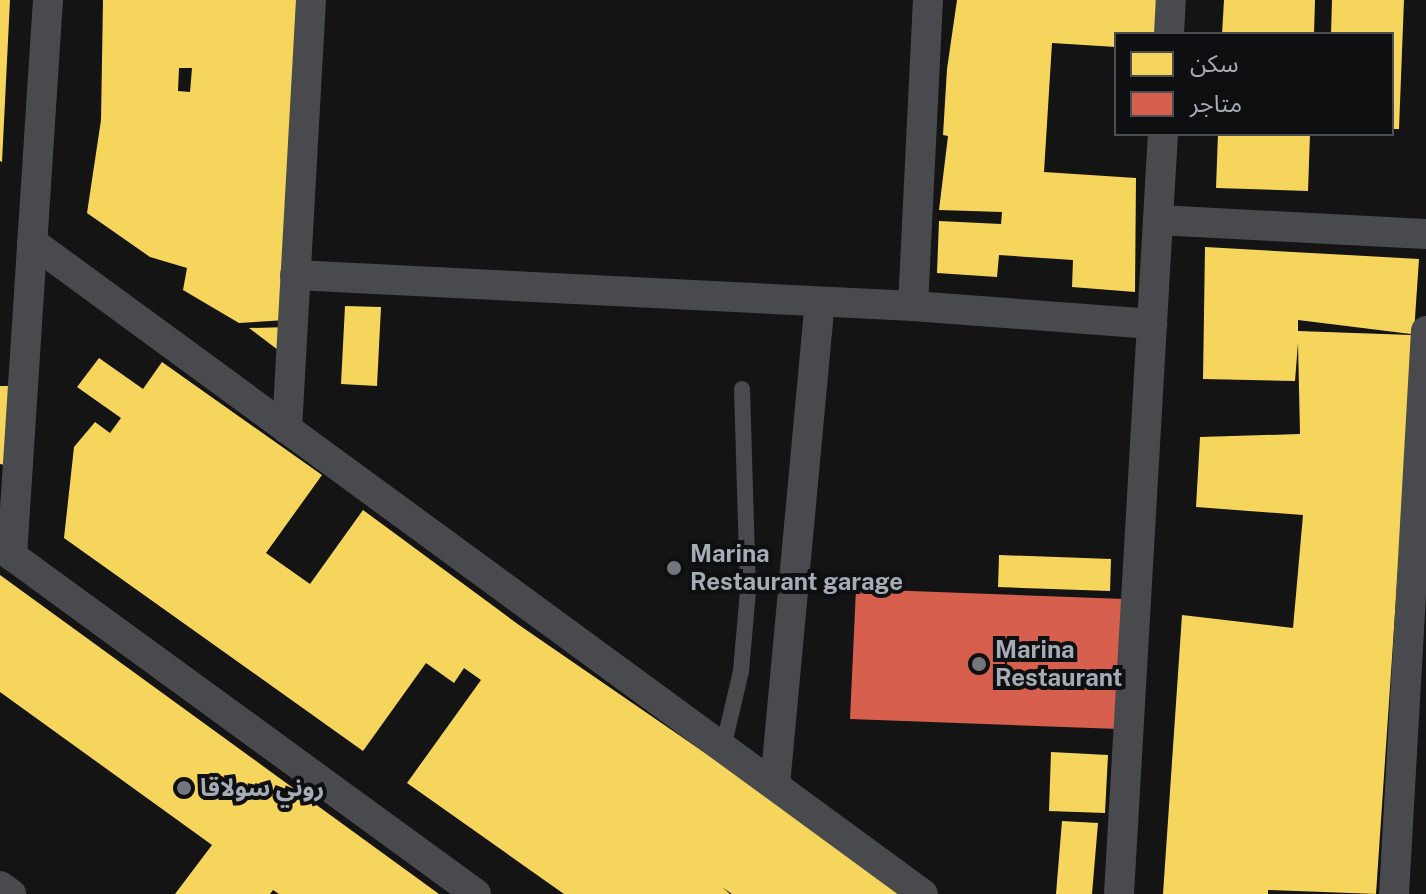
<!DOCTYPE html>
<meta charset="utf-8">
<style>
body{margin:0}
#map{position:relative;width:1426px;height:894px;overflow:hidden;background:#141414;font-family:"Public Sans","Noto Sans Arabic",sans-serif}
div>[style]{position:absolute}
[style*='--x']{left:calc(var(--x)*1px);top:calc(var(--y)*1px);width:calc(var(--w)*1px);rotate:calc(var(--a)*1deg)}
.homes>*{inset:0;background:#f6d55c}
.shops>*{inset:0;background:#d6604d}
.service>*{height:16px;margin:-8px;padding:0 8px;transform-origin:8px;border-radius:8px;background:#494a4d}
.minor>*{height:30px;margin:-15px;padding:0 15px;transform-origin:15px;border-radius:15px;background:#494a4d}
.dots>*{width:22px;height:22px;translate:-50% -50%;box-sizing:border-box;border:4px solid #0e0f10;border-radius:50%}
span{translate:-50% -50%;white-space:nowrap;text-align:center;line-height:1.15;-webkit-text-stroke:8px #0e0f10;paint-order:stroke}
.poi-label{font-size:24px;color:#a6acb5;font-weight:700}
.left{translate:0 -50%;text-align:left}
.legend{position:absolute;left:1114px;top:32px;width:280px;height:104px;box-sizing:border-box;background:#0e0f10;border:2px solid #4b4e52;margin:0;padding:10px 14px;list-style:none;font-size:24px;color:#a6acb5}
.legend li{display:flex;align-items:center;gap:16px;height:40px}
.legend b{width:40px;border:2px solid #4b4e52}
</style>
<div id="map">
<div class="homes">
<i style="clip-path:polygon(0 0,10px 0,2px 162px,0 161px)"></i>
<i style="clip-path:polygon(evenodd,103px 0,303px 0,286px 320px,239px 323px,183px 290px,187px 268px,150px 257px,87px 213px,101px 120px,103px 0,179px 68px,192px 68px,190px 92px,178px 91px,179px 68px)"></i>
<i style="clip-path:polygon(957px 0,1169px 0,1167px 34px,1116px 34px,1116px 47px,1052px 43px,1044px 172px,1136px 178px,1135px 292px,1072px 287px,1073px 260px,999px 255px,997px 277px,937px 273px,939px 221px,1001px 224px,1002px 212px,939px 210px,948px 136px,943px 135px,947px 69px)"></i>
<i style="clip-path:polygon(1224px 0,1315px 0,1314px 34px,1222px 34px)"></i>
<i style="clip-path:polygon(1332px 0,1404px 0,1399px 129px,1392px 129px,1392px 34px,1331px 34px)"></i>
<i style="clip-path:polygon(1218px 134px,1310px 134px,1308px 191px,1216px 188px)"></i>
<i style="clip-path:polygon(evenodd,1205px 247px,1419px 259px,1376px 894px,1268px 890px,1268px 894px,1163px 894px,1182px 615px,1293px 628px,1303px 515px,1196px 507px,1200px 437px,1300px 434px,1298px 343px,1295px 381px,1203px 379px,1205px 247px,1298px 320px,1411px 334px,1411px 335px,1298px 331px,1298px 320px)"></i>
<i style="clip-path:polygon(345px 306px,381px 307px,377px 386px,341px 384px)"></i>
<i style="clip-path:polygon(289px 327px,278px 350px,249px 328px)"></i>
<i style="clip-path:polygon(99px 358px,143px 389px,162px 362px,322px 475px,266px 553px,310px 584px,363px 510px,519px 625px,910px 894px,732px 894px,722px 887px,730px 894px,564px 894px,407px 783px,481px 680px,464px 668px,454px 683px,426px 663px,363px 751px,64px 538px,74px 447px,95px 422px,110px 433px,121px 418px,77px 387px)"></i>
<i style="clip-path:polygon(0 386px,10px 386px,5px 465px,0 464px)"></i>
<i style="clip-path:polygon(999px 555px,1111px 559px,1110px 591px,998px 587px)"></i>
<i style="clip-path:polygon(0 575px,439px 894px,279px 894px,273px 890px,270px 894px,175px 894px,212px 845px,0 692px)"></i>
<i style="clip-path:polygon(1051px 752px,1108px 755px,1105px 813px,1049px 811px)"></i>
<i style="clip-path:polygon(1062px 821px,1098px 823px,1092px 894px,1056px 894px)"></i>
</div>
<div class="shops">
<i style="clip-path:polygon(856px 589px,1124px 599px,1119px 729px,850px 719px)"></i>
</div>
<div class="service">
<i style="--x:723;--y:748;--w:79;--a:-76.8"></i>
<i style="--x:741;--y:671;--w:80;--a:-85"></i>
<i style="--x:748;--y:591;--w:202;--a:-91.7"></i>
</div>
<div class="minor">
<i style="--x:1169;--y:34;--w:34;--a:-87"></i>
<i style="--x:1158;--y:220;--w:268;--a:3"></i>
<i style="--x:32;--y:242;--w:1104;--a:36.2"></i>
<i style="--x:295;--y:275;--w:619;--a:2.87"></i>
<i style="--x:913;--y:306;--w:240;--a:4.3"></i>
<i style="--x:913;--y:306;--w:306;--a:-87.2"></i>
<i style="--x:287;--y:429;--w:430;--a:-86.8"></i>
<i style="--x:0;--y:547;--w:589;--a:36.09"></i>
<i style="--x:12;--y:556;--w:557;--a:-86.3"></i>
<i style="--x:775;--y:785;--w:485;--a:-84.7"></i>
<i style="--x:0;--y:886;--w:14;--a:36"></i>
<i style="--x:1119;--y:894;--w:761;--a:-86.69"></i>
<i style="--x:1394;--y:894;--w:564;--a:-86.75"></i>
</div>
<div class="dots">
<i style="left:674px;top:568px;background:#73777d"></i>
<i style="left:979px;top:664px;background:#73777d"></i>
<i style="left:184px;top:788px;background:#73777d"></i>
</div>
<div class="poi-label">
<span class="left" style="left:690px;top:568px">Marina<br>Restaurant garage</span>
<span class="left" style="left:995px;top:664px">Marina<br>Restaurant</span>
<span class="left" style="left:200px;top:788px">روني سولاقا</span>
</div>
<ul class="legend">
<li><b style="height:22px;background:#f6d55c"></b>سكن</li>
<li><b style="height:22px;background:#d6604d"></b>متاجر</li>
</ul>
</div>
